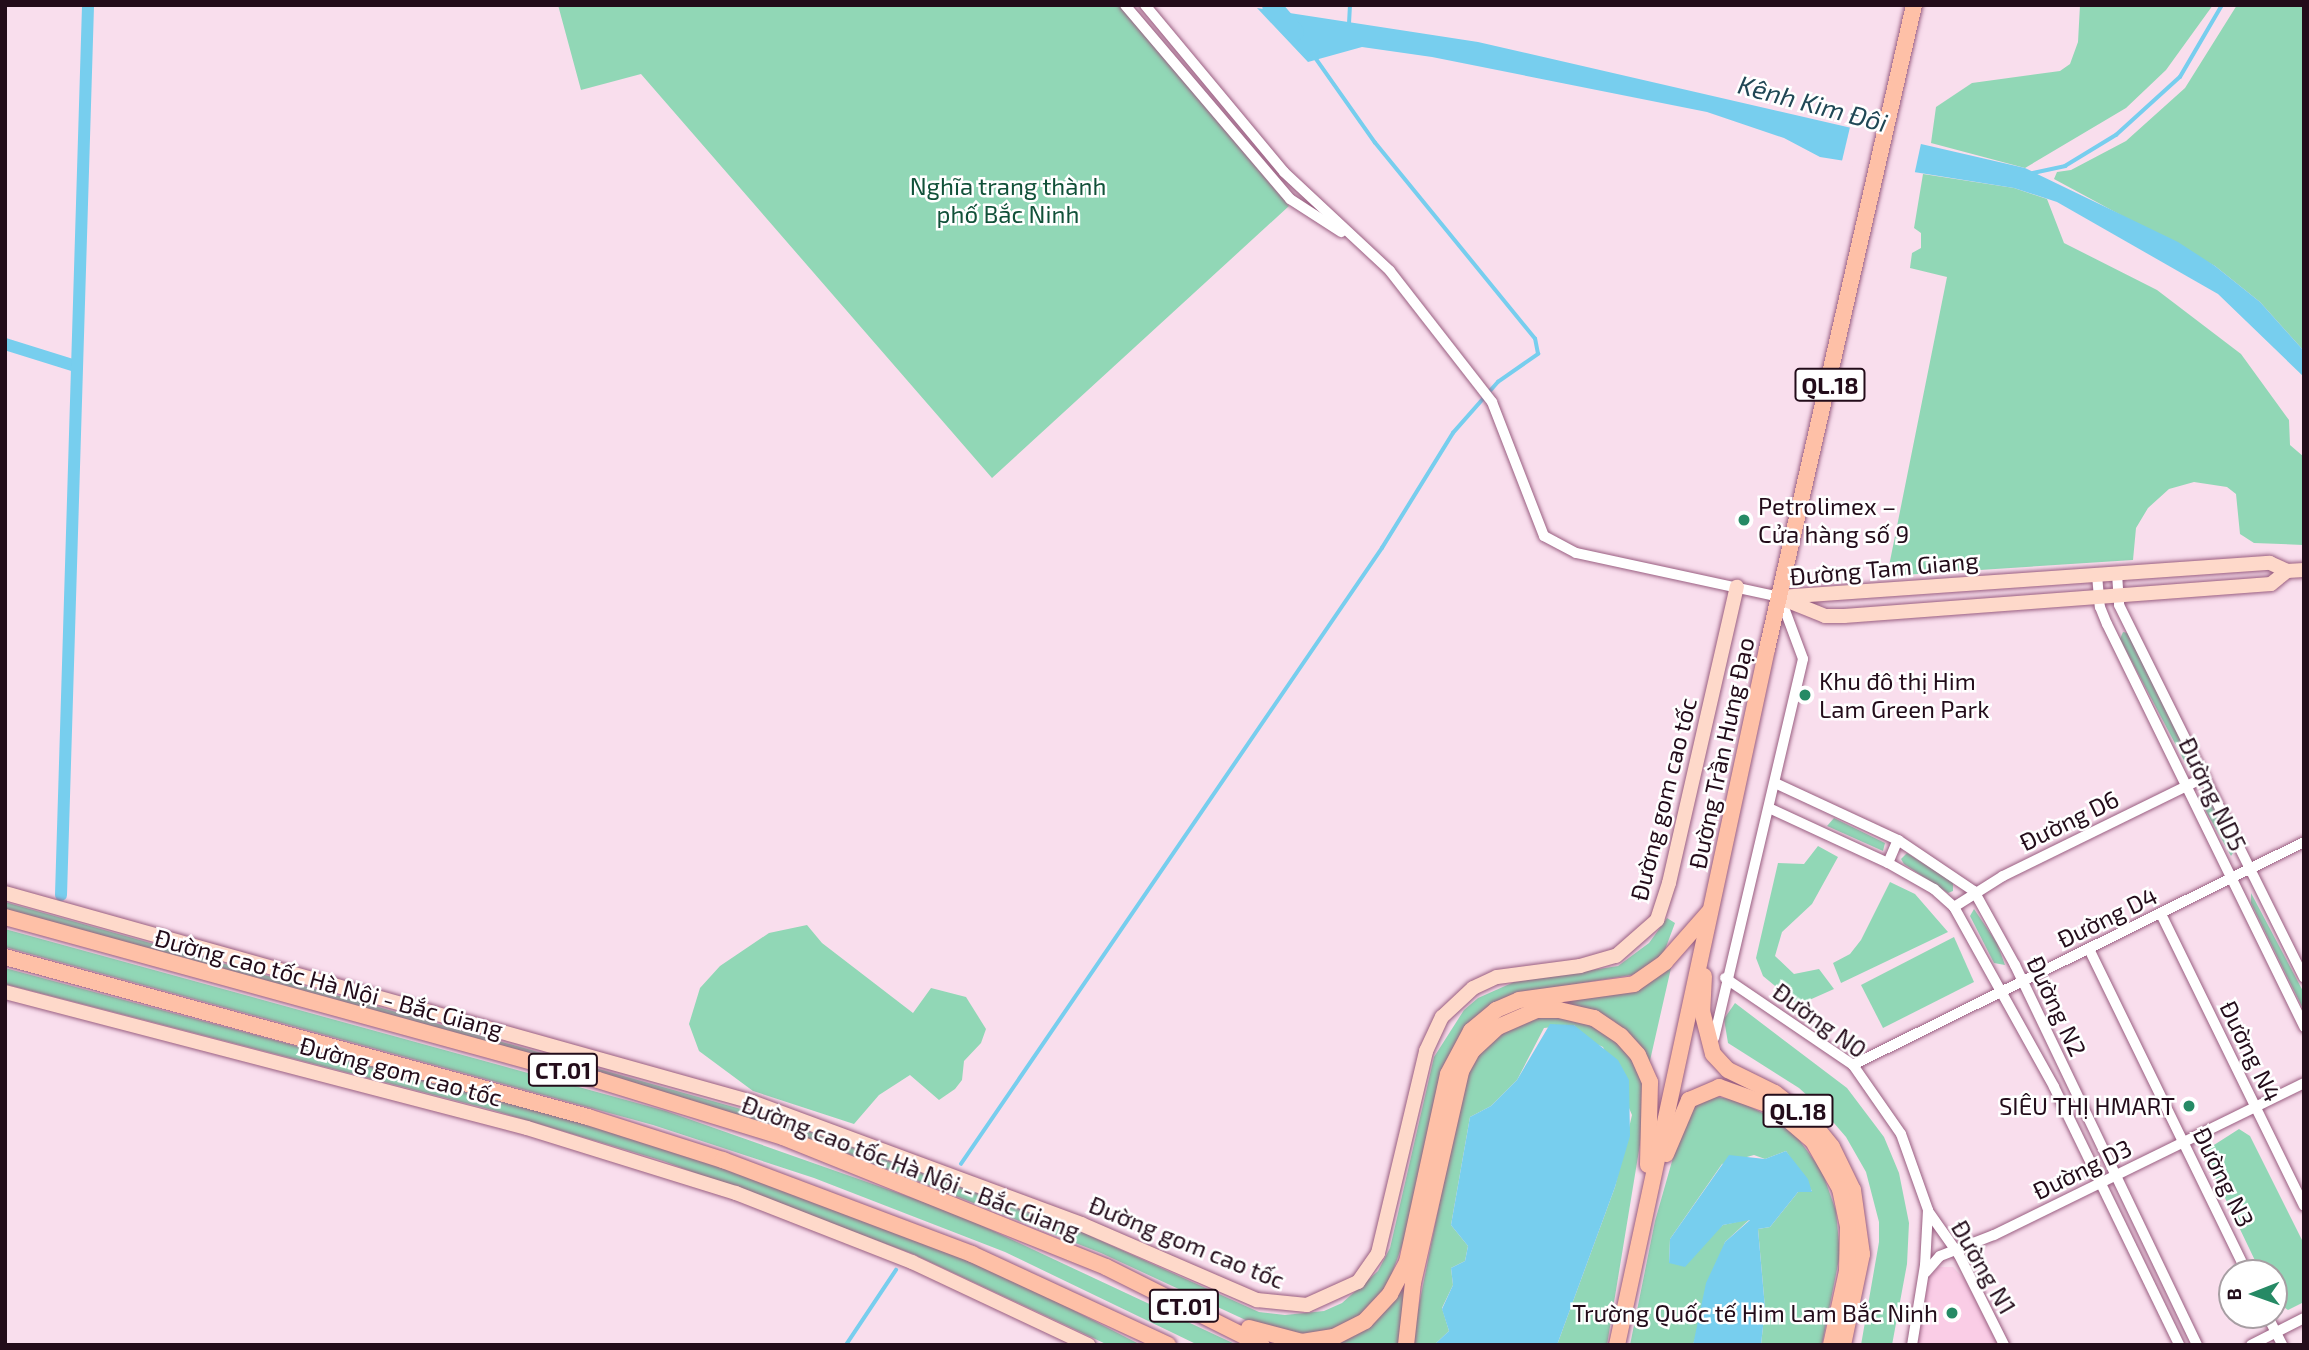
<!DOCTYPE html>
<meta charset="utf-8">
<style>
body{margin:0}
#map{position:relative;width:2309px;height:1350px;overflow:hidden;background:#f9deed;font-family:"Exo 2",sans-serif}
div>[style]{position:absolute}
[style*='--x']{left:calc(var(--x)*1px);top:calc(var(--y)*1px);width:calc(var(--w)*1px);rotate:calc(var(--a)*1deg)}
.built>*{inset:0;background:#facde6}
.green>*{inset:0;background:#91d7b6}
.water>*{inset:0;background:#77ceee}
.pier>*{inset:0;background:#f9deed}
.stream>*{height:3.5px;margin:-1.75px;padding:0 1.75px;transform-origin:1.75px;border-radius:1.75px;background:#77ceee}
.canal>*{height:12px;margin:-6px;padding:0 6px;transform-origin:6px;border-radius:6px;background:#77ceee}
.river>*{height:19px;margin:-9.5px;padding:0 9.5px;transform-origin:9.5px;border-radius:9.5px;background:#77ceee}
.roads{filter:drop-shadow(0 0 2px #995e81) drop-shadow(0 0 2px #995e81)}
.minor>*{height:10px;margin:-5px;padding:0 5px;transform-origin:5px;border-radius:5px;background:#fff}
.major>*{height:14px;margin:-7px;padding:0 7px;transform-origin:7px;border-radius:7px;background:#fed9ca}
.highway>*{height:16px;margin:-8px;padding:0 8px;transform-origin:8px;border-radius:8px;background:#fec0a7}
.dots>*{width:19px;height:19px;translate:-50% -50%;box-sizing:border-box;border:4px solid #fff;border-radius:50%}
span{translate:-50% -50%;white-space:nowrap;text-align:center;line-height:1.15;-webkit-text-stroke:5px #fff;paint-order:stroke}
.shield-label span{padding:2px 5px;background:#fff;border:2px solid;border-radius:5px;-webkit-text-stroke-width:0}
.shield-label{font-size:23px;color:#230c1a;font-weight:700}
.park-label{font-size:24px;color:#115139}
.poi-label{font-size:24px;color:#230c1a}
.left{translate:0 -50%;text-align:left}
.right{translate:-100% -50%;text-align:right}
.street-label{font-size:24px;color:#230c1a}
.water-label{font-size:26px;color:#204755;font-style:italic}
.frame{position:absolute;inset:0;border:7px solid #230c1a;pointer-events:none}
.north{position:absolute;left:2218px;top:1259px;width:70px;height:70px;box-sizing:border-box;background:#fff;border:2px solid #a79ea3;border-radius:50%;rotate:269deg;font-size:19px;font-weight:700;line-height:28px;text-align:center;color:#230c1a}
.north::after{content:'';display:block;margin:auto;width:24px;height:32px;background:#268a65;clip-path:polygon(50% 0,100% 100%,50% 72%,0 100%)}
</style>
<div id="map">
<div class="built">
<i style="clip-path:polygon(1939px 1267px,1953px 1267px,1966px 1281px,1998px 1345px,1917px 1345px,1929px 1276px)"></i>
</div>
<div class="green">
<i style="clip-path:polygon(558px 5px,1119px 5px,1289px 206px,992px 478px,641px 74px,581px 90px)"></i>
<i style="clip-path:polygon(2080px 5px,2213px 5px,2166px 70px,2126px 108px,2025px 168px,1931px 143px,1936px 107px,1972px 83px,2060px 71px,2070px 64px,2078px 42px)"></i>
<i style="clip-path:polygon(2237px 5px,2304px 5px,2304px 351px,2260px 302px,2215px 266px,2054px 179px,2057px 172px,2071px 170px,2126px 141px,2185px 88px)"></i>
<i style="clip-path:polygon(1923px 174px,2014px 188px,2047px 199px,2064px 243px,2157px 290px,2241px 354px,2289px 420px,2290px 445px,2304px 457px,2304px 545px,2254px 543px,2240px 534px,2236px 494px,2227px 487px,2194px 482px,2169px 489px,2148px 508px,2136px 528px,2133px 560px,1887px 576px,1947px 277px,1910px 268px,1912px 253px,1921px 248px,1921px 233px,1914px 228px)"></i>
<i style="clip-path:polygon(2123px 632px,2128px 633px,2193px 765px,2189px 770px,2120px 639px)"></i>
<i style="clip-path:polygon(2206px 791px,2235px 850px,2231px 856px,2198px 797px)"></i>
<i style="clip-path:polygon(1834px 818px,1885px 843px,1883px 851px,1827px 826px)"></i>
<i style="clip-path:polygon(1818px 846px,1838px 857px,1812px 904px,1782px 932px,1775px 956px,1794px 974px,1819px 969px,1834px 989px,1798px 1005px,1763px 976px,1756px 958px,1778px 863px,1804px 864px)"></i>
<i style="clip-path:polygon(1907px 853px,1953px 882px,1953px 891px,1948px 893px,1904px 864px,1901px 859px)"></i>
<i style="clip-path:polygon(1890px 882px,1915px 894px,1948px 932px,1841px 983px,1833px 963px,1850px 954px,1861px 940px)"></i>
<i style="clip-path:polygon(2251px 893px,2304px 993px,2304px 1011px,2251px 903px)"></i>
<i style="clip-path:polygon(5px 902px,776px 1119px,1077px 1230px,1259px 1312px,1285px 1315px,1324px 1311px,1342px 1303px,1378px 1271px,1390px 1248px,1434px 1057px,1464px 1010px,1478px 998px,1514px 982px,1618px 966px,1649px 943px,1667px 918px,1675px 923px,1663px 955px,1637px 974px,1546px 989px,1464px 1030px,1441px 1070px,1405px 1238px,1388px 1284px,1360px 1316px,1340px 1328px,1302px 1336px,1265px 1329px,1101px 1253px,815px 1141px,666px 1095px,5px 912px)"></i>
<i style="clip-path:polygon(1974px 909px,1997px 943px,2005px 965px,1994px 963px,1970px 916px)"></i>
<i style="clip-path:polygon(807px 925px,822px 943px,913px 1013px,931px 988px,966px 997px,986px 1029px,981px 1043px,964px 1061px,962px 1080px,955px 1089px,939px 1100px,910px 1075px,879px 1095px,854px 1124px,753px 1091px,699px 1051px,689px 1024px,700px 988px,720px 966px,769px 933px)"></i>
<i style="clip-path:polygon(5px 929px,666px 1111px,955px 1213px,1237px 1345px,1198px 1345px,1005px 1252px,814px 1178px,653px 1125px,5px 947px)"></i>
<i style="clip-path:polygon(1954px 937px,1974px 982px,1883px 1028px,1861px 985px)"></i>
<i style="clip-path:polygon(5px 968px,616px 1132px,825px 1202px,1011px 1278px,1141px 1345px,1108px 1345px,913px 1254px,663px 1161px,492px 1110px,5px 984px)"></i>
<i style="clip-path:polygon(1671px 968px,1649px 1065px,1614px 1021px,1557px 1005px)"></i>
<i style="clip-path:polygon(1735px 1003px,1847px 1088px,1884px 1137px,1899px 1173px,1909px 1223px,1907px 1264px,1892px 1345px,1861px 1345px,1879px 1242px,1879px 1222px,1866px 1172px,1846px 1137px,1821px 1108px,1799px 1088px,1728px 1043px,1724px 1019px)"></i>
<i style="clip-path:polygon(1544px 1015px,1596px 1025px,1627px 1052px,1642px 1079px,1643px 1126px,1607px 1345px,1557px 1345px,1615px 1187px,1632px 1115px,1603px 1047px,1587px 1040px,1574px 1025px,1544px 1028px,1517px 1080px,1491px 1106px,1470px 1117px,1451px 1225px,1468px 1246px,1465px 1261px,1451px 1268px,1453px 1285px,1442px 1308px,1449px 1331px,1434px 1345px,1411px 1345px,1462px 1090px,1473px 1058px,1496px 1034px)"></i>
<i style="clip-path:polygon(1711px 1096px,1736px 1100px,1775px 1119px,1797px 1137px,1822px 1171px,1836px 1211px,1840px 1254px,1822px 1345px,1761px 1345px,1765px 1308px,1758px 1229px,1770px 1227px,1798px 1192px,1812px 1191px,1786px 1151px,1765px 1159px,1754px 1155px,1722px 1164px,1670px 1239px,1669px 1263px,1723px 1225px,1750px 1219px,1725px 1242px,1693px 1345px,1630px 1345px,1655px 1221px,1682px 1126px,1690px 1107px)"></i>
<i style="clip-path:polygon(2239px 1129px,2250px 1136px,2304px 1244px,2304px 1302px,2288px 1310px,2275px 1301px,2274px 1273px,2261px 1273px,2203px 1152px)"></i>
<i style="clip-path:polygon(1408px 1271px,1401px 1345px,1326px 1345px,1345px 1338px)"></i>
</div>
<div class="water">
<i style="clip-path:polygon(1257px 8px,1478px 42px,2025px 168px,2178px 242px,2215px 266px,2260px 302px,2304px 351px,2304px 377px,2218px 294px,2057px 202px,2014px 188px,1820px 157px,1784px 138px,1707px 112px,1432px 57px,1362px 47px,1308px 62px)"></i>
<i style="clip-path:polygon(1550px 1024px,1574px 1025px,1618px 1060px,1629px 1080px,1630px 1136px,1615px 1187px,1557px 1345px,1434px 1345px,1449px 1331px,1442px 1309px,1453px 1285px,1451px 1268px,1465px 1261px,1468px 1246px,1451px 1225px,1470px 1117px,1491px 1106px,1517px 1080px)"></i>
<i style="clip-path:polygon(1786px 1151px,1808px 1179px,1812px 1192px,1798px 1192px,1770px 1227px,1758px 1229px,1765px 1308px,1761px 1345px,1693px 1345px,1706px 1283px,1725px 1242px,1750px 1220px,1723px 1225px,1685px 1267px,1669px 1263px,1670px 1239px,1729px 1155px,1765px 1159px)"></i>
</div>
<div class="pier">
<i style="clip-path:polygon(1851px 123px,1922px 139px,1914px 176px,1841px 165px)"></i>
</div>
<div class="stream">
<i style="--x:1349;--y:24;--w:19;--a:-87"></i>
<i style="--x:2033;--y:173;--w:33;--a:-12"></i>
<i style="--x:2065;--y:166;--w:60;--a:-31.3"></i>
<i style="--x:2116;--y:135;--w:86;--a:-42.2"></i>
<i style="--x:2180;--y:77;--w:83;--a:-59.7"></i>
<i style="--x:961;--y:1164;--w:746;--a:-55.65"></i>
<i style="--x:1382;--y:548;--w:135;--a:-58.3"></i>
<i style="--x:1453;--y:433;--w:68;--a:-48.6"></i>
<i style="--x:1498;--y:382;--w:49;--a:-35"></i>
<i style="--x:1538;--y:354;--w:15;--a:-101"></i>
<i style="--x:1535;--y:339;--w:253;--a:-129.2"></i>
<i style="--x:1375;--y:143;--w:108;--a:-125.2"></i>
<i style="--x:846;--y:1345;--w:90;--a:-56.3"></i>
</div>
<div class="canal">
<i style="--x:5;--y:344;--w:73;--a:17.4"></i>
<i style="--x:61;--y:895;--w:890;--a:-88.26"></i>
</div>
<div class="river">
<i style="--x:1271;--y:5;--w:35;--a:49"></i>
</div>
<div class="roads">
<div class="minor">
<i style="--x:1125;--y:5;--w:255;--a:49.6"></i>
<i style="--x:1290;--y:199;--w:61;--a:32.9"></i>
<i style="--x:1145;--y:5;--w:217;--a:50.2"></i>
<i style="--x:1284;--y:172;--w:145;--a:43"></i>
<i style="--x:1390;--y:271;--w:166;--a:52.1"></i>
<i style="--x:1492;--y:402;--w:144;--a:68.8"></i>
<i style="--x:1544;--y:536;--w:36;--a:28"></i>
<i style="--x:1576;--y:553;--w:209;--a:12.2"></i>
<i style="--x:1780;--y:597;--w:66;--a:69.6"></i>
<i style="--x:1803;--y:659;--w:389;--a:103.2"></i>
<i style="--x:2117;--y:574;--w:31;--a:86"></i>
<i style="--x:2119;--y:605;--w:416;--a:63.6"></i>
<i style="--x:2097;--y:575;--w:32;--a:85"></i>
<i style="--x:2100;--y:607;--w:18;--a:68"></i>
<i style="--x:2107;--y:624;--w:449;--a:63.9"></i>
<i style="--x:1775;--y:783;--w:136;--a:24.9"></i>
<i style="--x:1898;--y:840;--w:92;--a:33.9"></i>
<i style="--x:1974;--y:891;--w:85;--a:61"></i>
<i style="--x:2015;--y:965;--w:421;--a:64.4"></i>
<i style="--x:1769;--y:808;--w:131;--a:24.8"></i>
<i style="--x:1888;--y:863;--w:53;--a:29.5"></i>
<i style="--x:1934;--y:889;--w:27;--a:42"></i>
<i style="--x:1954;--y:907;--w:206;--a:60.9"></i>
<i style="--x:2054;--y:1087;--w:287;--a:64.1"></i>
<i style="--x:1888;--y:863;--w:25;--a:-67"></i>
<i style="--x:1954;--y:907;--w:58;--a:-32.3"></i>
<i style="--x:2003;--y:876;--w:225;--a:-26.1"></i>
<i style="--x:2161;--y:914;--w:325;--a:63.9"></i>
<i style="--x:2089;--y:949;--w:360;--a:64"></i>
<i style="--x:1725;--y:978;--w:155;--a:34.2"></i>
<i style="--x:1853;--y:1065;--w:84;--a:55.2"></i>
<i style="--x:1901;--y:1134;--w:81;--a:70.4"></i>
<i style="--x:1928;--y:1210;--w:55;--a:93.1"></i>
<i style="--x:1925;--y:1265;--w:81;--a:99.2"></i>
<i style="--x:1853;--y:1065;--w:503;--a:-26.31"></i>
<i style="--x:1928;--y:1211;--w:54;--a:54.8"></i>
<i style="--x:1959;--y:1255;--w:101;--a:63.4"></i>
<i style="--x:1926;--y:1272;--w:21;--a:-49"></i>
<i style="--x:1940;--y:1256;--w:58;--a:-21.3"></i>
<i style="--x:1994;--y:1235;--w:345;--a:-26.1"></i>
<i style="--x:2267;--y:1315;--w:34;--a:63"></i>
<i style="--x:2251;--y:1345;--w:59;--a:-27"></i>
</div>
<div class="major">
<i style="--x:1780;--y:597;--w:491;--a:-4"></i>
<i style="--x:2270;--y:563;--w:19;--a:25"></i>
<i style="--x:2287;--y:571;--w:17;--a:-3"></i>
<i style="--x:1783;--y:599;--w:45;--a:22"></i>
<i style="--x:1825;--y:616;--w:19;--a:0"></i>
<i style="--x:1844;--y:616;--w:428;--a:-4.3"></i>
<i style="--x:2271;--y:584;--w:21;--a:-39"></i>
<i style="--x:5;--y:893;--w:776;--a:15.63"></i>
<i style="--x:752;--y:1102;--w:351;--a:20.3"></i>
<i style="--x:1081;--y:1224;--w:192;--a:23.4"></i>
<i style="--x:1257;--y:1300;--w:50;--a:5.7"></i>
<i style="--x:1307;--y:1305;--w:56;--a:-24.3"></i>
<i style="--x:1358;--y:1282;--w:35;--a:-55"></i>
<i style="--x:1378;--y:1253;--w:208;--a:-76.6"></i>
<i style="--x:1426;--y:1051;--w:38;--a:-65"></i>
<i style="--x:1442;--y:1017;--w:42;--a:-43.1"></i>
<i style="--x:1473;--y:988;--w:26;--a:-25"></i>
<i style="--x:1497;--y:977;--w:84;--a:-7.5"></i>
<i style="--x:1580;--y:966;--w:37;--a:-16"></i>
<i style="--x:1616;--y:956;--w:55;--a:-41.3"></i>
<i style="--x:1657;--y:920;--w:39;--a:-72"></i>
<i style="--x:1669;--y:883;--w:304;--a:-77.1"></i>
<i style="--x:5;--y:992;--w:539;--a:14.6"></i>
<i style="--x:527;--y:1128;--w:219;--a:17.3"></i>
<i style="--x:736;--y:1193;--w:189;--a:21.4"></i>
<i style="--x:912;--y:1262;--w:195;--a:25.2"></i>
</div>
<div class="highway">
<i style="--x:5;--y:917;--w:615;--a:15.37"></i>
<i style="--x:598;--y:1080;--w:194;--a:17.1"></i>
<i style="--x:783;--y:1137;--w:348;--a:21.9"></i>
<i style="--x:1106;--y:1267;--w:174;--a:26.6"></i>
<i style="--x:5;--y:957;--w:605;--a:15.35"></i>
<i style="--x:588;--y:1117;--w:142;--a:17.7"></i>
<i style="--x:723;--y:1160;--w:266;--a:20.7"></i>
<i style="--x:972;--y:1254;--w:216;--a:24.9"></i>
<i style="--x:1704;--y:976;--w:35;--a:93"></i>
<i style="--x:1702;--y:1011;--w:44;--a:75.7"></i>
<i style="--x:1713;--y:1054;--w:22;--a:47"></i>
<i style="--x:1728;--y:1070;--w:52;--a:26.1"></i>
<i style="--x:1775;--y:1093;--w:46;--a:37.9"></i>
<i style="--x:1811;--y:1121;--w:33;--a:51"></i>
<i style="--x:1832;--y:1147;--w:48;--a:64"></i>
<i style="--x:1853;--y:1190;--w:65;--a:82"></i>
<i style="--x:1862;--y:1254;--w:93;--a:101.8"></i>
<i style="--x:1666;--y:1154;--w:59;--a:-66.9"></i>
<i style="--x:1689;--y:1100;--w:33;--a:-23"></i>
<i style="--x:1719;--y:1087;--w:56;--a:19.7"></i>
<i style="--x:1772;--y:1106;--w:54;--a:40.5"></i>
<i style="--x:1813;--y:1141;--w:55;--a:60.6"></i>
<i style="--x:1840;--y:1189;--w:38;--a:78"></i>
<i style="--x:1848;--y:1226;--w:45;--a:91.3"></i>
<i style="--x:1847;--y:1271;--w:76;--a:102.2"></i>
<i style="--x:1249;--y:1328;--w:55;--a:14.8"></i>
<i style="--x:1302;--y:1342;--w:32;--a:-9"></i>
<i style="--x:1334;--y:1337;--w:35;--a:-27"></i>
<i style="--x:1365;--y:1321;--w:37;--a:-47"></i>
<i style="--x:1390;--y:1294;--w:36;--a:-62"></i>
<i style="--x:1407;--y:1262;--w:192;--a:-77.7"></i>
<i style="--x:1448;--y:1074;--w:49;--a:-61.9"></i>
<i style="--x:1471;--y:1031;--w:33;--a:-40"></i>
<i style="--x:1496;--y:1010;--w:25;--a:-23"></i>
<i style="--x:1519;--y:1000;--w:116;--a:-7.9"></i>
<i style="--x:1634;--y:984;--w:38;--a:-35"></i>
<i style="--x:1665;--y:962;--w:67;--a:-48.7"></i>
<i style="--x:1406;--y:1345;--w:62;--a:-83.6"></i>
<i style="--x:1413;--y:1283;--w:217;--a:-77.2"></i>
<i style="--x:1461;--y:1071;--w:23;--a:-61"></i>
<i style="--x:1472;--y:1051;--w:35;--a:-43"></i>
<i style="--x:1498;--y:1027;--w:43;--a:-23.6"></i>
<i style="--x:1537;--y:1010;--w:22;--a:0"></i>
<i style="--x:1559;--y:1010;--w:36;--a:13"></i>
<i style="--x:1594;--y:1018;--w:32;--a:34"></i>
<i style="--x:1621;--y:1036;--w:25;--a:48"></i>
<i style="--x:1638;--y:1055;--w:30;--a:66"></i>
<i style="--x:1650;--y:1082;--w:83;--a:91.4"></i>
<i style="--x:1617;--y:1345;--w:712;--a:-77.84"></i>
<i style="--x:1767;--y:649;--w:661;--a:-77.14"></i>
</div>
</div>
<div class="dots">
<i style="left:1744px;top:520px;background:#268a65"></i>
<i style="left:1805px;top:695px;background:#268a65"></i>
<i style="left:2189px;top:1106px;background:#268a65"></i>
<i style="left:1952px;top:1313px;background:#268a65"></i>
</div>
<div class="shield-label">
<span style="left:1830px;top:385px">QL.18</span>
<span style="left:563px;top:1070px">CT.01</span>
<span style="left:1798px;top:1111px">QL.18</span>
<span style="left:1184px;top:1306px">CT.01</span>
</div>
<div class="park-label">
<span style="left:1008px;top:200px">Nghĩa trang thành<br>phố Bắc Ninh</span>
</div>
<div class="poi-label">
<span class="left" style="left:1758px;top:520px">Petrolimex –<br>Cửa hàng số 9</span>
<span class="left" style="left:1819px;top:695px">Khu đô thị Him<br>Lam Green Park</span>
<span class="right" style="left:2175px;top:1106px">SIÊU THỊ HMART</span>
<span class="right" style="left:1938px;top:1313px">Trường Quốc tế Him Lam Bắc Ninh</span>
</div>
<div class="street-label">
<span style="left:1884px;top:568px;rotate:-5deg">Đường Tam Giang</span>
<span style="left:1721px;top:753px;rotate:-78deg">Đường Trần Hưng Đạo</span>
<span style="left:2213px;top:794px;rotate:64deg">Đường ND5</span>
<span style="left:1663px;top:799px;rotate:-76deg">Đường gom cao tốc</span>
<span style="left:2069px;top:820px;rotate:-26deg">Đường D6</span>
<span style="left:2107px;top:917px;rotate:-26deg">Đường D4</span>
<span style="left:329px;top:983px;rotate:15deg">Đường cao tốc Hà Nội - Bắc Giang</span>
<span style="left:2057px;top:1006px;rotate:65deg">Đường N2</span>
<span style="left:1820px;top:1020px;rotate:36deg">Đường N0</span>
<span style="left:2251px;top:1051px;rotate:64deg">Đường N4</span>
<span style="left:401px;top:1071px;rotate:15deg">Đường gom cao tốc</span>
<span style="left:911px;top:1167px;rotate:21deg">Đường cao tốc Hà Nội - Bắc Giang</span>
<span style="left:2082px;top:1169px;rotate:-26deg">Đường D3</span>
<span style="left:2224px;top:1177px;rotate:64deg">Đường N3</span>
<span style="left:1187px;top:1242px;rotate:22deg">Đường gom cao tốc</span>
<span style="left:1984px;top:1267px;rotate:60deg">Đường N1</span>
</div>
<div class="water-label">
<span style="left:1813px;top:103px;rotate:15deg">Kênh Kim Đôi</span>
</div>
<div class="frame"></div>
<div class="north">B</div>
</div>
